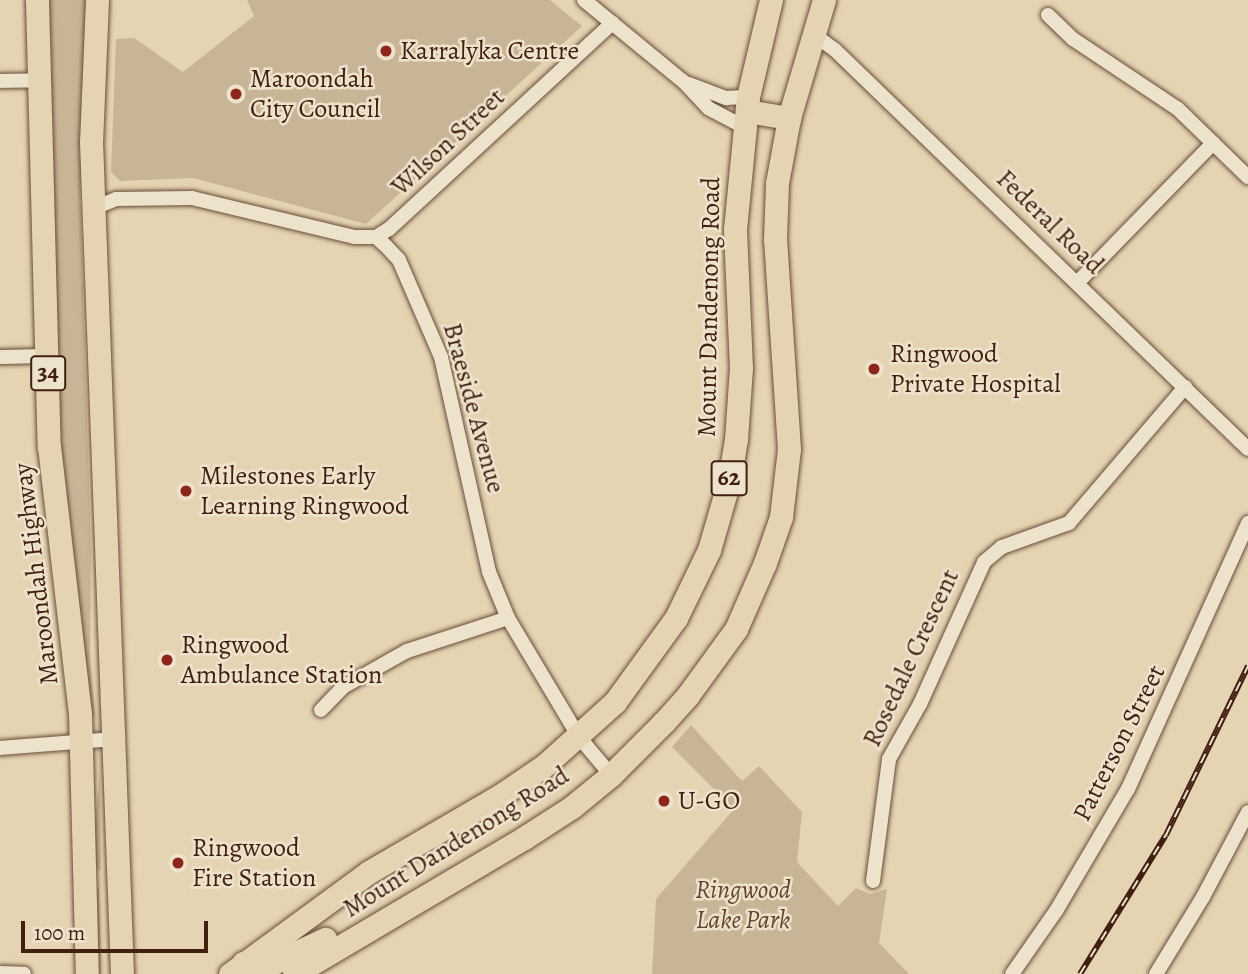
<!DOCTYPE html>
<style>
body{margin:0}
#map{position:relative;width:1248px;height:974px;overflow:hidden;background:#e4d4b1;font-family:Alegreya,serif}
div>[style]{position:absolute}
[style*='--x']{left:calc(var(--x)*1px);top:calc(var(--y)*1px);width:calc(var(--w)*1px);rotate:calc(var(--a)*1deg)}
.green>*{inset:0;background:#c8b596}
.roads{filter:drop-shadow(0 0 2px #6a4c39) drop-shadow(0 0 2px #6a4c39)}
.minor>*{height:14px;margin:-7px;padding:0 7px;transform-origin:7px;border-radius:7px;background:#ede3cc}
.primary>*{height:23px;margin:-11.5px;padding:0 11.5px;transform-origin:11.5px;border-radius:11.5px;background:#e4d4b1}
.trunk>*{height:23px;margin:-11.5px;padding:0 11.5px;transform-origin:11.5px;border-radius:11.5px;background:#e4d4b1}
.rail>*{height:6px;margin-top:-3px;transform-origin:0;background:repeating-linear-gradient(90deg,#ede3cc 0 10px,#421f11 0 20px);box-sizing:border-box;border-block:2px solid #421f11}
.dots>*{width:19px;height:19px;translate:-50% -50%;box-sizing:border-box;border:4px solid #ede3cc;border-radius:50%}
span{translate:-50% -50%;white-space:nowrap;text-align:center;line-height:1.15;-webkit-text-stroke:5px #ede3cc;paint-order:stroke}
.shield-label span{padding:2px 5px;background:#ede3cc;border:2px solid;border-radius:5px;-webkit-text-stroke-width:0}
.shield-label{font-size:24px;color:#421f11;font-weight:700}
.poi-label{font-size:26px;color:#421f11}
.left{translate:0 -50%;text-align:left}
.street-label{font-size:26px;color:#421f11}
.park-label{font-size:26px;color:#644432;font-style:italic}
.scale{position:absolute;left:21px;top:921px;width:187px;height:32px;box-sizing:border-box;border:4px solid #421f11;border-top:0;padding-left:9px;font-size:21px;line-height:24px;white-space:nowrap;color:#421f11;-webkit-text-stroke:5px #ede3cc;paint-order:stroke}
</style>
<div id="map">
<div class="green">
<i style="clip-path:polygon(47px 0,87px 0,80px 197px,91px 552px,90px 657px,95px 715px,91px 716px,62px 474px)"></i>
<i style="clip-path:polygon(247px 0,550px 0,582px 26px,366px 224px,193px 178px,120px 181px,111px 172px,116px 39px,134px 38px,183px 72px,254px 16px)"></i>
<i style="clip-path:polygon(691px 725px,742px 781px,759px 766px,802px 812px,797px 862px,838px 906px,856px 888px,870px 894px,887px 889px,879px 943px,909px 974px,652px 974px,656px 899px,734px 809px,672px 747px)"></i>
<i style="clip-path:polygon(100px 772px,101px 869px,100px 871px,97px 869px,94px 835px)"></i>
<i style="clip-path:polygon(99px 887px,101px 974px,96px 974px,97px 889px)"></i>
</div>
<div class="roads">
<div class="minor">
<i style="--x:584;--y:0;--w:129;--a:39.4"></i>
<i style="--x:684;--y:82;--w:35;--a:47"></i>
<i style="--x:708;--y:108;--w:41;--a:27.8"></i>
<i style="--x:1048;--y:15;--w:35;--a:44"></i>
<i style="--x:1073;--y:39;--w:126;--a:33.7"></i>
<i style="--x:1178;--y:109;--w:98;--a:44.2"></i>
<i style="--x:813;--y:34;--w:27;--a:36"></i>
<i style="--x:835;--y:50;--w:574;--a:44.01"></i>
<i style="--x:0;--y:81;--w:39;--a:-1"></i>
<i style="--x:689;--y:84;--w:40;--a:21"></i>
<i style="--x:726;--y:98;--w:22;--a:-3"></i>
<i style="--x:94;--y:208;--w:24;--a:-22"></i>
<i style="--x:116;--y:199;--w:76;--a:-0.8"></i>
<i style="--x:192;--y:198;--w:167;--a:13.5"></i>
<i style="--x:354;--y:237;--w:22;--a:0"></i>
<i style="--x:376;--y:237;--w:13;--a:42"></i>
<i style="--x:386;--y:246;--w:19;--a:47"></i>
<i style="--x:399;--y:260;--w:106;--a:66.6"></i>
<i style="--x:441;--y:357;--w:220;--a:77.4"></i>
<i style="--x:489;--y:572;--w:50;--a:67.6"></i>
<i style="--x:508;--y:618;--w:139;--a:59.2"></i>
<i style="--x:579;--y:737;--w:50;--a:49.9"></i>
<i style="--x:376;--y:237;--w:15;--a:-32"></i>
<i style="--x:389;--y:229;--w:304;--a:-42.7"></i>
<i style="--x:1078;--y:282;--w:194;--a:-45.8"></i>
<i style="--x:0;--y:357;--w:47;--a:-1.2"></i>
<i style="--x:321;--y:710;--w:32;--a:-46"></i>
<i style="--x:343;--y:687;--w:73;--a:-29.4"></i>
<i style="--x:407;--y:651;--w:106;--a:-18.1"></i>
<i style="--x:0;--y:748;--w:114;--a:-4.5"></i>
<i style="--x:873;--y:881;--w:123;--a:-82.5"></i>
<i style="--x:889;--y:759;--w:63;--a:-60.6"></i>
<i style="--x:920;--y:704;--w:156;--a:-65.7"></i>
<i style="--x:984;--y:562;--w:23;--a:-40"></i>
<i style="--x:1002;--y:547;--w:71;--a:-19.7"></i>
<i style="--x:1069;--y:523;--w:179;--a:-49.5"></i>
<i style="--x:0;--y:973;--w:24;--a:2"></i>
<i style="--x:1012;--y:974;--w:77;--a:-55.1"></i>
<i style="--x:1056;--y:911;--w:142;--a:-59.5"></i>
<i style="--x:1128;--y:789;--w:292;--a:-65.7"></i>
<i style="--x:1156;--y:974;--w:90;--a:-58.6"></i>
<i style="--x:1203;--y:897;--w:96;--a:-62.1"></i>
</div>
<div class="primary">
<i style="--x:747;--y:111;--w:43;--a:9.5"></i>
<i style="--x:243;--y:963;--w:19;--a:18"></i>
<i style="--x:261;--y:969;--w:71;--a:-25.1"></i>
<i style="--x:230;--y:974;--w:172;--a:-36.3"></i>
<i style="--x:369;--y:872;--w:153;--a:-30.3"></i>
<i style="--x:501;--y:795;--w:53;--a:-34.3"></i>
<i style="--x:545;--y:765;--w:94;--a:-42"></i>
<i style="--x:615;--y:702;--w:104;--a:-54"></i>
<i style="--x:676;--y:618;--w:76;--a:-64.1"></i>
<i style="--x:709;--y:550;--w:72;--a:-73.8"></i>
<i style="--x:729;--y:481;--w:43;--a:-80.5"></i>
<i style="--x:736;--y:439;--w:71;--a:-86"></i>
<i style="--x:741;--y:368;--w:139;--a:-92.5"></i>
<i style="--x:735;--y:229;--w:133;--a:-84.4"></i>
<i style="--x:748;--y:97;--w:100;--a:-76.7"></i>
<i style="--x:294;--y:974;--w:267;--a:-30.6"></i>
<i style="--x:524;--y:838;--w:57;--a:-32.9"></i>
<i style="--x:572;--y:807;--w:50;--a:-39.4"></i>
<i style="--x:611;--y:775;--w:75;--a:-45"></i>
<i style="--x:664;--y:722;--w:36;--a:-48"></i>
<i style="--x:688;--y:695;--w:82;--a:-54"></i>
<i style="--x:736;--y:629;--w:72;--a:-66.3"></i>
<i style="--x:765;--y:563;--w:49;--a:-70.8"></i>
<i style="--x:781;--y:517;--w:68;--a:-83.3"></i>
<i style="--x:789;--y:449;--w:209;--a:-93.8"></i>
<i style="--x:775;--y:240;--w:57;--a:-88"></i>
<i style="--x:777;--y:183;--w:66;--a:-79.5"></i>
<i style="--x:789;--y:118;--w:123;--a:-73.5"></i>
</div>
<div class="trunk">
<i style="--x:37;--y:0;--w:446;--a:88.5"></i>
<i style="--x:49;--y:446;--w:269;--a:83.4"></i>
<i style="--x:80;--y:713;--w:261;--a:88.5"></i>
<i style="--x:97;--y:0;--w:141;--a:92.4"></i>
<i style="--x:91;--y:141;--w:834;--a:87.87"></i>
</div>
</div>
<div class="rail">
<i style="--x:1080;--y:974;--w:163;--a:-58.3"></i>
<i style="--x:1166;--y:835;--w:188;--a:-64.1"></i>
</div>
<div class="dots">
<i style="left:386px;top:51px;background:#8f2418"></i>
<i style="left:236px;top:94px;background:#8f2418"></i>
<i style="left:874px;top:369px;background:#8f2418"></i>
<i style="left:186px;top:491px;background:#8f2418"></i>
<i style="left:167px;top:660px;background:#8f2418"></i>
<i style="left:664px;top:801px;background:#8f2418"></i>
<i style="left:178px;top:863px;background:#8f2418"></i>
</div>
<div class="shield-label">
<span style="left:48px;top:373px">34</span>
<span style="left:729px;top:478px">62</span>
</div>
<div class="poi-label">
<span class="left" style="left:400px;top:51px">Karralyka Centre</span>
<span class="left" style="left:250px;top:94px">Maroondah<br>City Council</span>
<span class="left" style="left:890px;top:369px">Ringwood<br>Private Hospital</span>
<span class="left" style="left:200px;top:491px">Milestones Early<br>Learning Ringwood</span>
<span class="left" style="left:181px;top:660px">Ringwood<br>Ambulance Station</span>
<span class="left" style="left:678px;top:801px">U-GO</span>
<span class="left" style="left:192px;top:863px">Ringwood<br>Fire Station</span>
</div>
<div class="street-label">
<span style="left:448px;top:142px;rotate:-43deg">Wilson Street</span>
<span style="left:1050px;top:222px;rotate:44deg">Federal Road</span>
<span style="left:709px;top:307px;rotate:-89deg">Mount Dandenong Road</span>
<span style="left:474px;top:408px;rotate:75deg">Braeside Avenue</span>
<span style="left:36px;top:574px;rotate:-97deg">Maroondah Highway</span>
<span style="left:911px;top:658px;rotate:-65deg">Rosedale Crescent</span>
<span style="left:1119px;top:743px;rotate:-63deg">Patterson Street</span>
<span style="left:456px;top:842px;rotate:-32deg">Mount Dandenong Road</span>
</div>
<div class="park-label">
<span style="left:743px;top:905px">Ringwood<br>Lake Park</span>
</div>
<div class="scale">100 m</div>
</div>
